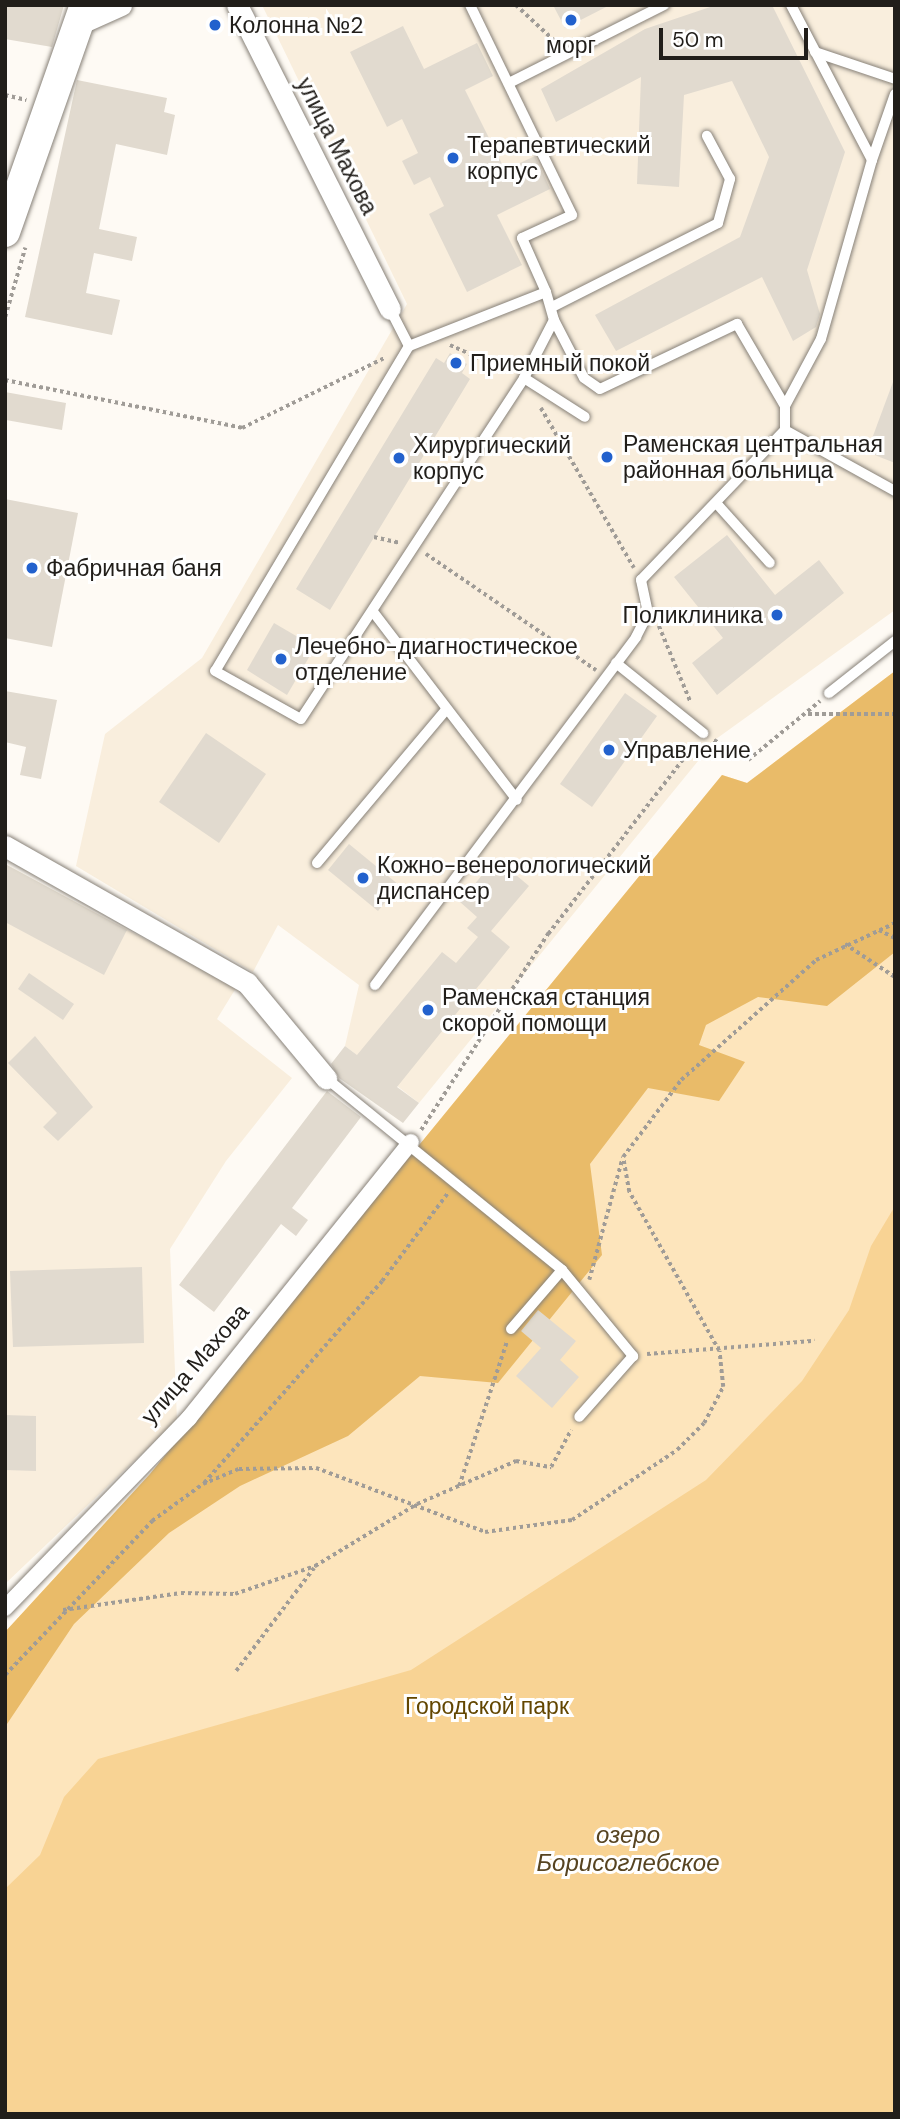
<!DOCTYPE html>
<meta charset="utf-8">
<style>
body{margin:0}
#map{position:relative;width:900px;height:2119px;overflow:hidden;background:#fefaf4;font-family:"DM Sans",sans-serif}
div>[style]{position:absolute}
[style*='--x']{left:calc(var(--x)*1px);top:calc(var(--y)*1px);width:calc(var(--w)*1px);rotate:calc(var(--a)*1deg)}
.built>*{inset:0;background:#f9eedd}
.green>*{inset:0;background:#fde5bc}
.forest>*{inset:0;background:#e9bb69}
.water>*{inset:0;background:#f8d394}
.building>*{inset:0;background:#e1dacf}
.path>*{height:3.5px;margin-top:-1.75px;transform-origin:0;background:repeating-linear-gradient(90deg,#a09c97 0 3.5px,transparent 0 7px)}
.roads{filter:drop-shadow(0 0 2px #878178) drop-shadow(0 0 2px #878178)}
.service>*{height:10px;margin:-5px;padding:0 5px;transform-origin:5px;border-radius:5px;background:#fff}
.pedestrian>*{height:16px;margin:-8px;padding:0 8px;transform-origin:8px;border-radius:8px;background:#fff}
.minor>*{height:21px;margin:-10.5px;padding:0 10.5px;transform-origin:10.5px;border-radius:10.5px;background:#fff}
.secondary>*{height:30px;margin:-15px;padding:0 15px;transform-origin:15px;border-radius:15px;background:#fff}
.dots>*{width:19px;height:19px;translate:-50% -50%;box-sizing:border-box;border:4px solid #fff;border-radius:50%}
span{translate:-50% -50%;white-space:nowrap;text-align:center;line-height:1.15;-webkit-text-stroke:6px #fff;paint-order:stroke}
.poi-label{font-size:23px;color:#211e1a}
.left{translate:0 -50%;text-align:left}
.right{translate:-100% -50%;text-align:right}
.street-label{font-size:23px;color:#211e1a}
.park-label{font-size:23px;color:#634600}
.water-label{font-size:24px;color:#574421;font-style:italic}
.frame{position:absolute;inset:0;border:7px solid #211e1a;pointer-events:none}
.scale{position:absolute;left:659px;top:28px;width:149px;height:32px;box-sizing:border-box;border:4px solid #211e1a;border-top:0;padding-left:9px;font-size:21px;line-height:24px;white-space:nowrap;color:#211e1a;-webkit-text-stroke:5px #fff;paint-order:stroke}
</style>
<div id="map">
<div class="built">
<i style="clip-path:polygon(262px 5px,895px 5px,895px 610px,716px 739px,419px 1103px,345px 1046px,359px 985px,278px 925px,253px 972px,76px 866px,105px 734px,202px 658px,407px 304px)"></i>
<i style="clip-path:polygon(5px 864px,236px 988px,217px 1019px,292px 1078px,226px 1161px,170px 1249px,177px 1420px,5px 1584px)"></i>
</div>
<div class="green">
<i style="clip-path:polygon(895px 671px,895px 2114px,5px 2114px,5px 1632px,150px 1474px,722px 775px,747px 783px)"></i>
</div>
<div class="forest">
<i style="clip-path:polygon(895px 671px,895px 952px,827px 1006px,758px 997px,706px 1025px,699px 1045px,745px 1062px,719px 1101px,648px 1088px,590px 1164px,602px 1255px,498px 1383px,420px 1376px,348px 1436px,240px 1486px,169px 1533px,74px 1624px,5px 1727px,5px 1632px,150px 1474px,722px 775px,747px 783px)"></i>
</div>
<div class="water">
<i style="clip-path:polygon(895px 1206px,895px 2114px,5px 2114px,5px 1889px,40px 1855px,64px 1797px,98px 1759px,411px 1670px,706px 1480px,802px 1381px,849px 1310px,871px 1246px)"></i>
</div>
<div class="building">
<i style="clip-path:polygon(5px 5px,64px 5px,52px 47px,5px 39px)"></i>
<i style="clip-path:polygon(553px 5px,610px 5px,565px 28px)"></i>
<i style="clip-path:polygon(716px 5px,772px 5px,845px 152px,807px 270px,820px 314px,816px 327px,793px 341px,762px 277px,616px 351px,595px 315px,740px 237px,769px 157px,732px 81px,684px 95px,679px 187px,637px 184px,641px 77px,556px 122px,541px 89px,645px 29px)"></i>
<i style="clip-path:polygon(403px 26px,424px 69px,477px 43px,493px 76px,465px 90px,505px 170px,535px 156px,550px 189px,497px 215px,522px 265px,467px 292px,429px 214px,444px 206px,430px 177px,414px 185px,402px 161px,418px 153px,402px 119px,387px 127px,350px 52px)"></i>
<i style="clip-path:polygon(77px 80px,167px 98px,164px 112px,175px 115px,167px 155px,116px 144px,99px 229px,137px 237px,132px 261px,94px 253px,86px 293px,120px 300px,112px 335px,25px 317px)"></i>
<i style="clip-path:polygon(450px 353px,467px 364px,462px 373px,470px 379px,330px 610px,296px 589px,436px 358px,444px 363px)"></i>
<i style="clip-path:polygon(893px 382px,895px 382px,895px 463px,867px 452px)"></i>
<i style="clip-path:polygon(5px 392px,66px 403px,62px 430px,6px 420px)"></i>
<i style="clip-path:polygon(5px 499px,78px 513px,52px 647px,5px 638px)"></i>
<i style="clip-path:polygon(727px 535px,775px 595px,819px 560px,844px 593px,717px 695px,692px 663px,723px 638px,674px 577px)"></i>
<i style="clip-path:polygon(274px 623px,315px 647px,287px 695px,247px 670px)"></i>
<i style="clip-path:polygon(5px 691px,57px 700px,41px 779px,20px 775px,26px 747px,5px 742px)"></i>
<i style="clip-path:polygon(625px 693px,657px 716px,592px 807px,560px 784px)"></i>
<i style="clip-path:polygon(206px 733px,266px 774px,219px 843px,159px 802px)"></i>
<i style="clip-path:polygon(349px 844px,399px 885px,378px 911px,328px 870px)"></i>
<i style="clip-path:polygon(496px 858px,529px 886px,491px 931px,510px 947px,397px 1087px,419px 1103px,403px 1123px,339px 1078px,331px 1064px,345px 1046px,357px 1055px,442px 952px,456px 963px,478px 937px,467px 928px,477px 917px,460px 902px)"></i>
<i style="clip-path:polygon(5px 864px,127px 930px,104px 975px,5px 922px)"></i>
<i style="clip-path:polygon(29px 973px,74px 1004px,63px 1020px,18px 989px)"></i>
<i style="clip-path:polygon(35px 1036px,93px 1107px,58px 1141px,43px 1127px,57px 1113px,8px 1063px)"></i>
<i style="clip-path:polygon(327px 1091px,361px 1117px,292px 1208px,308px 1220px,296px 1236px,281px 1224px,214px 1312px,179px 1285px)"></i>
<i style="clip-path:polygon(142px 1267px,144px 1343px,13px 1347px,10px 1271px)"></i>
<i style="clip-path:polygon(538px 1310px,576px 1341px,560px 1360px,579px 1377px,552px 1408px,516px 1376px,541px 1348px,521px 1331px)"></i>
<i style="clip-path:polygon(5px 1415px,36px 1416px,36px 1471px,5px 1470px)"></i>
</div>
<div class="path">
<i style="--x:516;--y:5;--w:57;--a:42.9"></i>
<i style="--x:5;--y:95;--w:22;--a:13"></i>
<i style="--x:5;--y:317;--w:72;--a:-73.8"></i>
<i style="--x:450;--y:345;--w:66;--a:24.2"></i>
<i style="--x:5;--y:380;--w:242;--a:11.4"></i>
<i style="--x:242;--y:428;--w:158;--a:-26.2"></i>
<i style="--x:541;--y:408;--w:185;--a:59.8"></i>
<i style="--x:374;--y:537;--w:27;--a:13"></i>
<i style="--x:426;--y:554;--w:206;--a:34.3"></i>
<i style="--x:659;--y:626;--w:83;--a:67.4"></i>
<i style="--x:808;--y:714;--w:87;--a:0"></i>
<i style="--x:714;--y:740;--w:39;--a:30"></i>
<i style="--x:748;--y:760;--w:93;--a:-39.3"></i>
<i style="--x:879;--y:930;--w:18;--a:27"></i>
<i style="--x:845;--y:944;--w:60;--a:33.4"></i>
<i style="--x:421;--y:1130;--w:234;--a:-57.1"></i>
<i style="--x:548;--y:934;--w:239;--a:-52.3"></i>
<i style="--x:589;--y:1280;--w:125;--a:-74.7"></i>
<i style="--x:647;--y:1354;--w:168;--a:-4.5"></i>
<i style="--x:204;--y:1483;--w:269;--a:-48.6"></i>
<i style="--x:382;--y:1281;--w:109;--a:-53.2"></i>
<i style="--x:459;--y:1486;--w:153;--a:-71.7"></i>
<i style="--x:63;--y:1610;--w:119;--a:-8.2"></i>
<i style="--x:181;--y:1593;--w:54;--a:1.1"></i>
<i style="--x:235;--y:1594;--w:85;--a:-19.3"></i>
<i style="--x:315;--y:1566;--w:119;--a:-31.3"></i>
<i style="--x:417;--y:1504;--w:108;--a:-23.5"></i>
<i style="--x:516;--y:1461;--w:36;--a:10"></i>
<i style="--x:551;--y:1467;--w:42;--a:-61.6"></i>
<i style="--x:236;--y:1671;--w:129;--a:-52.9"></i>
<i style="--x:5;--y:1675;--w:213;--a:-46.3"></i>
<i style="--x:152;--y:1521;--w:63;--a:-36"></i>
<i style="--x:203;--y:1484;--w:39;--a:-23"></i>
<i style="--x:239;--y:1469;--w:77;--a:-0.7"></i>
<i style="--x:316;--y:1468;--w:181;--a:20.7"></i>
<i style="--x:485;--y:1532;--w:88;--a:-7.9"></i>
<i style="--x:572;--y:1520;--w:126;--a:-33.7"></i>
<i style="--x:677;--y:1450;--w:38;--a:-45"></i>
<i style="--x:704;--y:1423;--w:41;--a:-62.2"></i>
<i style="--x:723;--y:1387;--w:36;--a:-96"></i>
<i style="--x:719;--y:1351;--w:183;--a:-119.5"></i>
<i style="--x:629;--y:1192;--w:36;--a:-100"></i>
<i style="--x:623;--y:1157;--w:96;--a:-53"></i>
<i style="--x:681;--y:1080;--w:181;--a:-41.6"></i>
<i style="--x:816;--y:960;--w:87;--a:-25.1"></i>
</div>
<div class="roads">
<div class="service">
<i style="--x:815;--y:52;--w:84;--a:18.6"></i>
<i style="--x:509;--y:83;--w:174;--a:-26.7"></i>
<i style="--x:872;--y:160;--w:70;--a:-70.8"></i>
<i style="--x:552;--y:307;--w:186;--a:-26.8"></i>
<i style="--x:718;--y:223;--w:46;--a:-74.7"></i>
<i style="--x:730;--y:179;--w:49;--a:-118.1"></i>
<i style="--x:390;--y:309;--w:42;--a:62.8"></i>
<i style="--x:409;--y:346;--w:147;--a:-21.5"></i>
<i style="--x:546;--y:292;--w:59;--a:-114"></i>
<i style="--x:522;--y:238;--w:55;--a:-24.7"></i>
<i style="--x:572;--y:215;--w:233;--a:-115.9"></i>
<i style="--x:554;--y:320;--w:65;--a:62.7"></i>
<i style="--x:584;--y:378;--w:19;--a:35"></i>
<i style="--x:600;--y:389;--w:152;--a:-25.4"></i>
<i style="--x:737;--y:324;--w:95;--a:59.7"></i>
<i style="--x:785;--y:406;--w:24;--a:90"></i>
<i style="--x:785;--y:430;--w:126;--a:29"></i>
<i style="--x:409;--y:346;--w:378;--a:120.8"></i>
<i style="--x:215;--y:671;--w:98;--a:29.2"></i>
<i style="--x:301;--y:719;--w:407;--a:-56.8"></i>
<i style="--x:524;--y:378;--w:65;--a:-62.7"></i>
<i style="--x:554;--y:320;--w:29;--a:-106"></i>
<i style="--x:524;--y:378;--w:72;--a:32.6"></i>
<i style="--x:785;--y:406;--w:76;--a:-61.8"></i>
<i style="--x:821;--y:339;--w:186;--a:-74.1"></i>
<i style="--x:872;--y:160;--w:175;--a:-117.6"></i>
<i style="--x:717;--y:504;--w:79;--a:48.1"></i>
<i style="--x:374;--y:613;--w:235;--a:52.6"></i>
<i style="--x:616;--y:663;--w:112;--a:38.8"></i>
<i style="--x:829;--y:693;--w:84;--a:-38.2"></i>
<i style="--x:317;--y:863;--w:199;--a:-49.9"></i>
<i style="--x:375;--y:985;--w:435;--a:-53.1"></i>
<i style="--x:636;--y:637;--w:27;--a:-63"></i>
<i style="--x:648;--y:613;--w:34;--a:-102"></i>
<i style="--x:641;--y:580;--w:208;--a:-46.2"></i>
<i style="--x:326;--y:1078;--w:304;--a:39.1"></i>
<i style="--x:562;--y:1270;--w:112;--a:50.5"></i>
<i style="--x:633;--y:1356;--w:81;--a:131.5"></i>
<i style="--x:511;--y:1329;--w:78;--a:-49.2"></i>
</div>
<div class="pedestrian">
<i style="--x:5;--y:1608;--w:264;--a:-45.9"></i>
<i style="--x:189;--y:1418;--w:354;--a:-51.2"></i>
</div>
<div class="minor">
<i style="--x:237;--y:5;--w:340;--a:63.3"></i>
<i style="--x:81;--y:23;--w:44;--a:-24.2"></i>
<i style="--x:5;--y:846;--w:278;--a:29.5"></i>
<i style="--x:247;--y:983;--w:124;--a:50.3"></i>
</div>
<div class="secondary">
<i style="--x:5;--y:232;--w:241;--a:-70.6"></i>
</div>
</div>
<div class="dots">
<i style="left:571px;top:20px;background:#2261cd"></i>
<i style="left:215px;top:25px;background:#2261cd"></i>
<i style="left:453px;top:158px;background:#2261cd"></i>
<i style="left:456px;top:363px;background:#2261cd"></i>
<i style="left:607px;top:457px;background:#2261cd"></i>
<i style="left:399px;top:458px;background:#2261cd"></i>
<i style="left:32px;top:568px;background:#2261cd"></i>
<i style="left:777px;top:615px;background:#2261cd"></i>
<i style="left:281px;top:659px;background:#2261cd"></i>
<i style="left:609px;top:750px;background:#2261cd"></i>
<i style="left:363px;top:878px;background:#2261cd"></i>
<i style="left:428px;top:1010px;background:#2261cd"></i>
</div>
<div class="poi-label">
<span class="left" style="left:229px;top:25px">Колонна №2</span>
<span style="left:571px;top:45px">морг</span>
<span class="left" style="left:467px;top:158px">Терапевтический<br>корпус</span>
<span class="left" style="left:470px;top:363px">Приемный покой</span>
<span class="left" style="left:623px;top:457px">Раменская центральная<br>районная больница</span>
<span class="left" style="left:413px;top:458px">Хирургический<br>корпус</span>
<span class="left" style="left:46px;top:568px">Фабричная баня</span>
<span class="right" style="left:763px;top:615px">Поликлиника</span>
<span class="left" style="left:295px;top:659px">Лечебно-диагностическое<br>отделение</span>
<span class="left" style="left:623px;top:750px">Управление</span>
<span class="left" style="left:377px;top:878px">Кожно-венерологический<br>диспансер</span>
<span class="left" style="left:442px;top:1010px">Раменская станция<br>скорой помощи</span>
</div>
<div class="street-label">
<span style="left:337px;top:146px;rotate:63deg">улица Махова</span>
<span style="left:195px;top:1364px;rotate:-49deg">улица Махова</span>
</div>
<div class="park-label">
<span style="left:487px;top:1706px">Городской парк</span>
</div>
<div class="water-label">
<span style="left:628px;top:1849px">озеро<br>Борисоглебское</span>
</div>
<div class="frame"></div>
<div class="scale">50 m</div>
</div>
